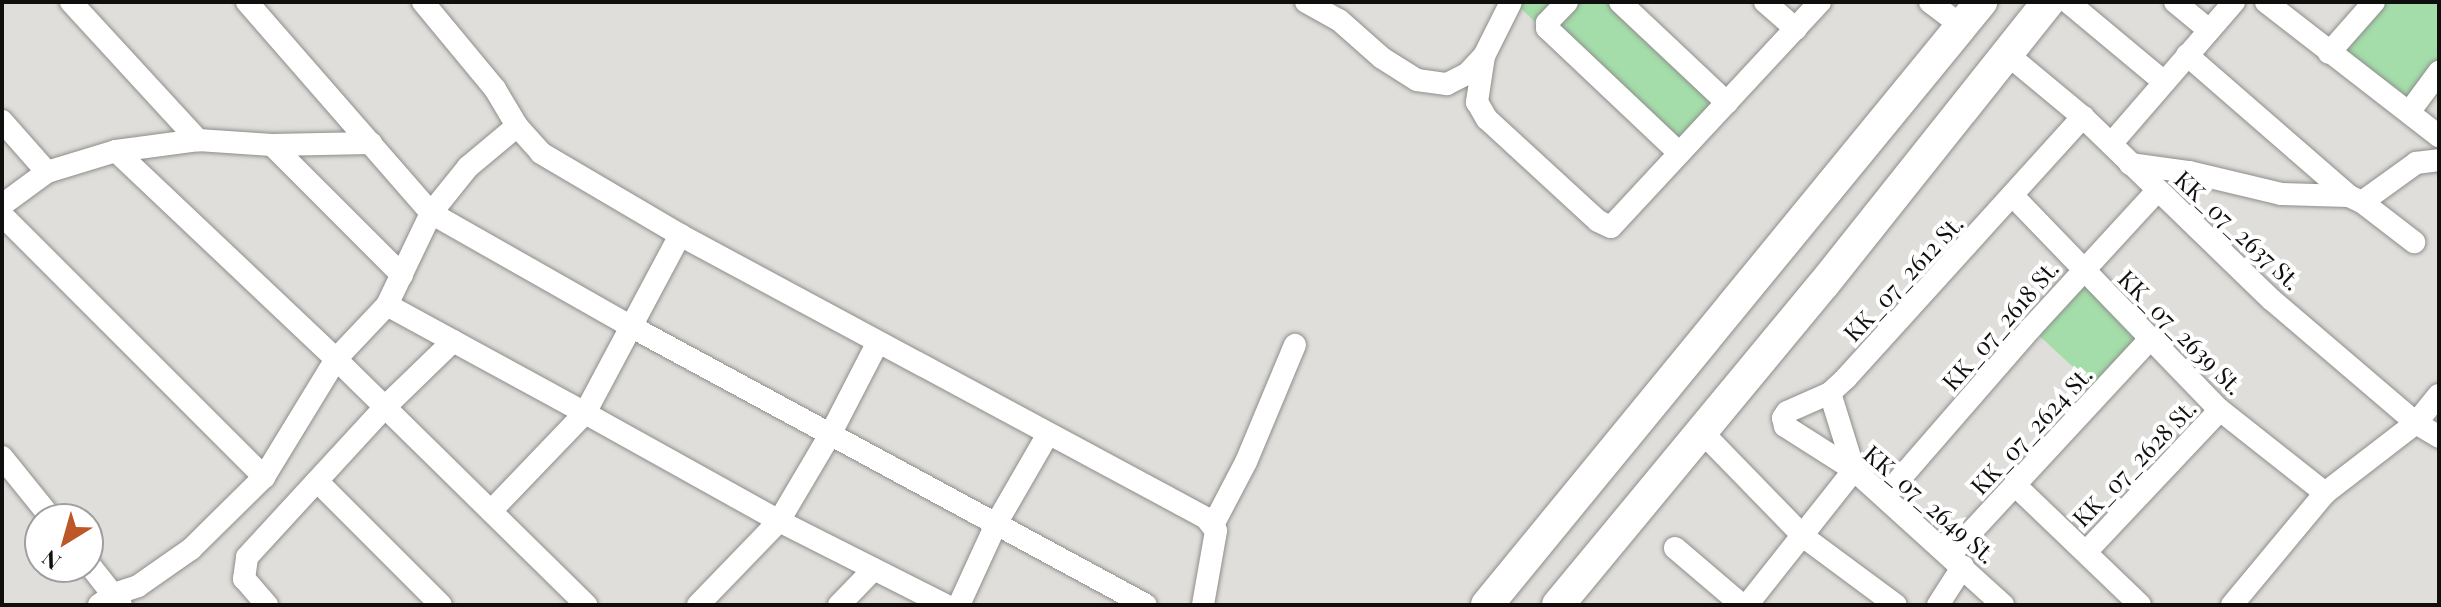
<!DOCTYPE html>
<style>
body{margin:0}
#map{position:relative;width:2441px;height:607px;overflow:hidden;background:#e0dedb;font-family:"Playfair Display",serif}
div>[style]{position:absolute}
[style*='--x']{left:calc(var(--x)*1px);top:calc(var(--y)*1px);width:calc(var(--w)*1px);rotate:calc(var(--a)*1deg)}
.green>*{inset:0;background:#a4dcaa}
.roads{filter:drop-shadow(0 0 2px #8e8d8a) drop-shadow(0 0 2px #8e8d8a)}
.minor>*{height:22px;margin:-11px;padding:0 11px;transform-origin:11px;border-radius:11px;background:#fff}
.highway>*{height:32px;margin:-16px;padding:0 16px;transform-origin:16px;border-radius:16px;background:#fff}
span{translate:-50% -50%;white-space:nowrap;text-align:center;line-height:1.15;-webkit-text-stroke:8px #fff;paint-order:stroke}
.street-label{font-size:24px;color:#0f0f0e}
.frame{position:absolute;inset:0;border:4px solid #0f0f0e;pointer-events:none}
.north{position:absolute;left:24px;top:503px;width:80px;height:80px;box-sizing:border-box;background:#fff;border:2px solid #9f9f9f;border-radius:50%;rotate:217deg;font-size:22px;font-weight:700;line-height:32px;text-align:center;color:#0f0f0e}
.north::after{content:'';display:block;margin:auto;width:28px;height:36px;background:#bd5728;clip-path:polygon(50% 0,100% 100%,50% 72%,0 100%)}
</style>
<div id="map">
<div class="green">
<i style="clip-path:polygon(1514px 2px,1622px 2px,1727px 104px,1677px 156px)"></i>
<i style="clip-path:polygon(2374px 2px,2439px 2px,2439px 72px,2410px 111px,2329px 53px)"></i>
<i style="clip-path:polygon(2083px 270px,2149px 340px,2100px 392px,2031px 328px)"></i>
</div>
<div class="roads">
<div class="minor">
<i style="--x:71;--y:2;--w:188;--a:47.4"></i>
<i style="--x:247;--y:2;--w:280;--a:48.9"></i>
<i style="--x:431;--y:213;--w:231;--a:29.6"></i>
<i style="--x:632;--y:327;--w:584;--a:28.41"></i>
<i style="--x:423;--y:2;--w:113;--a:50.4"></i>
<i style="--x:495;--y:89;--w:43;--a:59.3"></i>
<i style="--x:1306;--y:2;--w:38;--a:29"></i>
<i style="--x:1339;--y:20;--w:57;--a:41.5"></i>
<i style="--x:1382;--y:58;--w:41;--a:32.2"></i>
<i style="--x:1417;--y:80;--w:30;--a:8"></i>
<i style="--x:1447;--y:84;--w:22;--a:-27"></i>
<i style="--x:1467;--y:74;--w:25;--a:-47"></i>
<i style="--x:1484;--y:56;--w:60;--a:-63.4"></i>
<i style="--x:1567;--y:2;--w:29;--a:134"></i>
<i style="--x:1547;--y:23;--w:5;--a:90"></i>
<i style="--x:1547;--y:28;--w:182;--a:43.4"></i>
<i style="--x:1620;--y:2;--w:147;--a:43.3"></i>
<i style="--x:1765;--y:2;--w:41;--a:41.1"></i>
<i style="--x:1930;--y:2;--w:40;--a:37"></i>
<i style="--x:2068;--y:2;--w:125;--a:39.8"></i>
<i style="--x:2175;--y:2;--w:44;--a:39.5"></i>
<i style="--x:2266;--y:2;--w:219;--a:37.8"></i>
<i style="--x:2329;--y:53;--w:68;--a:-48.6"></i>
<i style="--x:2007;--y:54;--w:99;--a:39.7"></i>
<i style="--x:2083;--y:117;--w:263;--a:44.1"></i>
<i style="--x:2272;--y:300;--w:189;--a:40.5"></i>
<i style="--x:2416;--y:423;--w:27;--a:31"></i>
<i style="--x:2187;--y:55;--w:215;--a:41"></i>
<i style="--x:2349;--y:196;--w:14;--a:25"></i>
<i style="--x:2362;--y:202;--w:67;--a:-35.8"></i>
<i style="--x:2416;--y:163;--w:23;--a:-7"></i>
<i style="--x:1484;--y:56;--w:47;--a:98.7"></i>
<i style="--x:1477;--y:102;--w:20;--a:60"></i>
<i style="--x:1487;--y:119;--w:151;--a:42.6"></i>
<i style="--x:1598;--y:221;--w:14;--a:25"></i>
<i style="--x:1611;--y:227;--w:307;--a:-47.1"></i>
<i style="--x:2410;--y:111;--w:49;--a:-53.4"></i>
<i style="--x:2;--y:121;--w:68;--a:48.6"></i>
<i style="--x:2111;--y:144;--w:188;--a:-49.1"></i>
<i style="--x:272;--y:145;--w:184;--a:45"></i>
<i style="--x:116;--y:151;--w:303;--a:43.4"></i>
<i style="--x:336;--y:359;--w:351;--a:44.5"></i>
<i style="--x:2130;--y:164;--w:60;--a:7.7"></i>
<i style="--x:2189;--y:172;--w:95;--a:13.4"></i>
<i style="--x:2281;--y:194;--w:68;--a:1.7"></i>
<i style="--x:2013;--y:196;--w:298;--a:46"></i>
<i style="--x:2220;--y:410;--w:134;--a:38.3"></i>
<i style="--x:2362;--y:202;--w:66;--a:37.6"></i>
<i style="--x:2;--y:205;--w:56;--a:-36.3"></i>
<i style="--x:47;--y:172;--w:72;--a:-16.9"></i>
<i style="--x:116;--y:151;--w:83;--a:-7.6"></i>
<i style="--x:198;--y:140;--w:74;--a:3.9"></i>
<i style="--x:272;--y:145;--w:99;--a:-1.2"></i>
<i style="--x:2;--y:215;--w:371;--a:45"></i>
<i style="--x:387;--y:305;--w:226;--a:28.6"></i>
<i style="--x:585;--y:413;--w:202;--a:-61.9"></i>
<i style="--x:1830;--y:393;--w:81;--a:72.7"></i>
<i style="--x:1701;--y:431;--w:148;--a:45.8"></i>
<i style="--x:1804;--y:537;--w:114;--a:36.5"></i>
<i style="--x:2;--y:457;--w:80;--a:51.1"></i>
<i style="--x:317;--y:481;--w:175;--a:45"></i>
<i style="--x:2015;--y:485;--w:173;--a:43.8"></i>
<i style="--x:1885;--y:496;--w:223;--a:-49"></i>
<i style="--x:2031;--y:328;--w:186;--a:-47.4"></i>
<i style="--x:491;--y:511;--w:136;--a:-46.2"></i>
<i style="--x:585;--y:413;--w:222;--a:29.1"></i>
<i style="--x:779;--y:521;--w:186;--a:26.8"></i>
<i style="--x:1213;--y:525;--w:71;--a:-62.4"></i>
<i style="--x:1246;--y:462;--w:127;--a:-67.3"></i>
<i style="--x:1675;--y:548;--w:88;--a:40.4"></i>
<i style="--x:2086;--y:552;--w:195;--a:-46.7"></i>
<i style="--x:1950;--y:555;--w:293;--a:-47.2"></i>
<i style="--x:88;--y:563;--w:53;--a:51.8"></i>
<i style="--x:99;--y:605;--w:19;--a:-36"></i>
<i style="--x:114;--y:594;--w:25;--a:-18"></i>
<i style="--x:138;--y:586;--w:65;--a:-34.9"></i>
<i style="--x:191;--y:549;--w:103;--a:-44.6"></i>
<i style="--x:264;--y:477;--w:138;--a:-58.6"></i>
<i style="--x:336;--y:359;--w:74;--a:-46.6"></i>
<i style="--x:387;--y:305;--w:102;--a:-64.4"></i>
<i style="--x:431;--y:213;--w:59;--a:-51.2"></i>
<i style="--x:468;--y:167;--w:64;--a:-39.9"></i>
<i style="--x:517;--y:126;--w:36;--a:48"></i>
<i style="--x:541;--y:153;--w:161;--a:30.5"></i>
<i style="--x:680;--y:235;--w:597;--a:28.28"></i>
<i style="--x:1206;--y:518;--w:16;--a:52"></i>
<i style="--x:1216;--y:531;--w:75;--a:100"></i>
<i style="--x:267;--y:605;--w:35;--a:-131"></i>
<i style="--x:244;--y:579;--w:22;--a:-82"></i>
<i style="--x:247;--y:557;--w:204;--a:-47.4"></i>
<i style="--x:385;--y:407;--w:95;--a:-44.1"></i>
<i style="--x:698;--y:605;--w:117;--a:-46"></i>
<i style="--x:779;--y:521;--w:102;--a:-59.4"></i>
<i style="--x:831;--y:433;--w:102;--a:-62.7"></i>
<i style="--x:839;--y:605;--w:50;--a:-45.8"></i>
<i style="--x:959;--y:605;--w:89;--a:-65.4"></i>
<i style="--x:996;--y:524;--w:104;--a:-60"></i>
<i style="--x:1747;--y:605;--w:172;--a:-51.6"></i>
<i style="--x:1938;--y:605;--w:46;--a:-57.3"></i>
<i style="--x:2003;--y:605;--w:201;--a:-137.8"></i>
<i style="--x:1854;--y:470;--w:82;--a:-147.5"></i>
<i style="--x:1785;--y:426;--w:8;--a:-104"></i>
<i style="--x:1783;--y:418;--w:7;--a:-56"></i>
<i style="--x:1787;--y:412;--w:47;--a:-23.8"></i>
<i style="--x:1830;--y:393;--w:22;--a:-43"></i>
<i style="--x:1846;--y:378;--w:353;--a:-47.8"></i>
<i style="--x:2232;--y:605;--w:146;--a:-50.3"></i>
<i style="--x:2325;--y:493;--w:115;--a:-37.6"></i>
<i style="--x:2416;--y:423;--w:36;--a:-51"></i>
</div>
<div class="highway">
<i style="--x:1487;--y:605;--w:780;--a:-50.67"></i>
<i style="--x:1558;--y:605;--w:415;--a:-50.4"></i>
<i style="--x:1823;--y:285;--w:362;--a:-51.5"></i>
</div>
</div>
<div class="street-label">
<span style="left:2238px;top:230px;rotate:43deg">KK_07_2637 St.</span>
<span style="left:1903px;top:278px;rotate:-47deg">KK_07_2612 St.</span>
<span style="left:2000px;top:325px;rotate:-49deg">KK_07_2618 St.</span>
<span style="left:2181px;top:332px;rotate:45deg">KK_07_2639 St.</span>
<span style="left:2031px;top:430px;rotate:-47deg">KK_07_2624 St.</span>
<span style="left:2134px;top:463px;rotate:-46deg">KK_07_2628 St.</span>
<span style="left:1930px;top:504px;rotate:41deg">KK_07_2649 St.</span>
</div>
<div class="frame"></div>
<div class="north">N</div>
</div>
